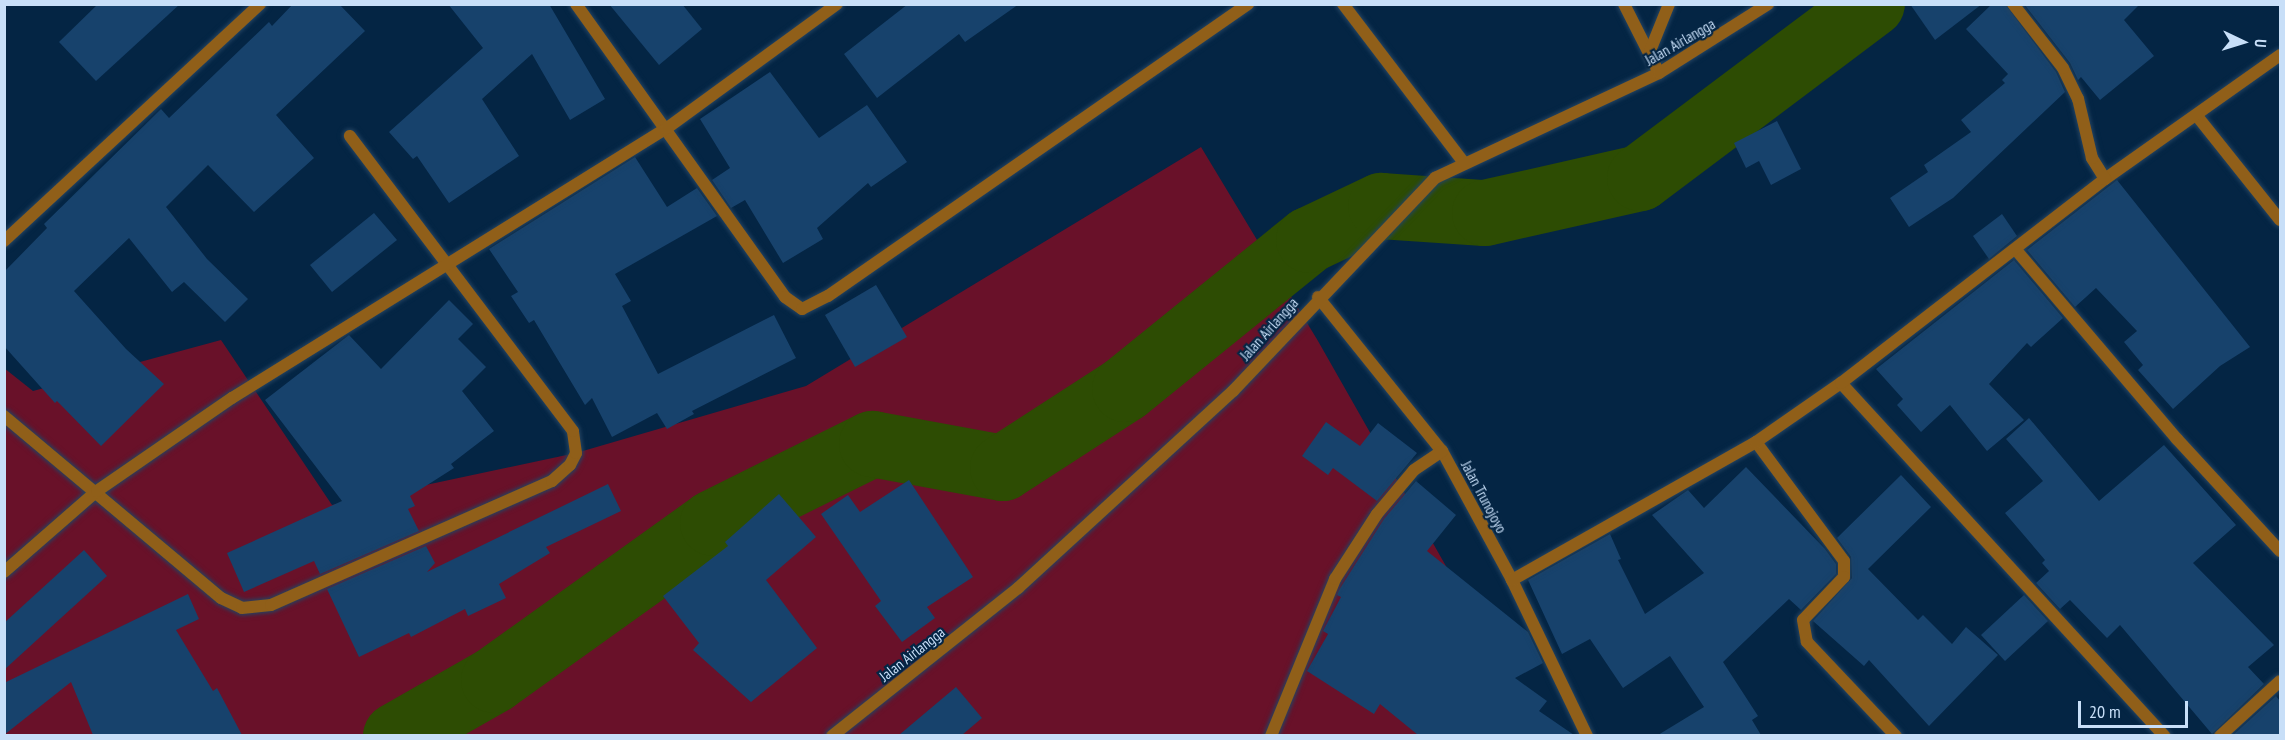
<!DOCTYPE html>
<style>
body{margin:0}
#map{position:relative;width:2285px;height:740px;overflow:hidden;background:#042544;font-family:"PT Sans Narrow",sans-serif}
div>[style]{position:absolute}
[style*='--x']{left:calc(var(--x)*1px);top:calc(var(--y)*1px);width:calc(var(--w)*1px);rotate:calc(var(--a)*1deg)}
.green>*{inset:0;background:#691129}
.river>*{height:66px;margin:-33px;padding:0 33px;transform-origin:33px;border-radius:33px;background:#2d4c03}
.building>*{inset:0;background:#17426c}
.roads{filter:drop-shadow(0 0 2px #234361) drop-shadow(0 0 2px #234361)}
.service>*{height:12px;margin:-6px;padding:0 6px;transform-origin:6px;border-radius:6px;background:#905f19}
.minor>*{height:12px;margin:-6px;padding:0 6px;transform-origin:6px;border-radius:6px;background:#905f19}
span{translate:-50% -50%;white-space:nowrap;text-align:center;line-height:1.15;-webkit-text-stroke:4.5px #042544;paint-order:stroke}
.street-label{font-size:15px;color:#c8dff8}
.frame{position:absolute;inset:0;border:6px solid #c8dff8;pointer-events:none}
.north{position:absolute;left:2213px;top:12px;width:60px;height:60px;-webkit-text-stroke:4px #042544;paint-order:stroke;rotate:94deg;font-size:16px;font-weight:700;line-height:24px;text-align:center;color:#c8dff8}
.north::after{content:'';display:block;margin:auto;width:21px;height:27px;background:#c8dff8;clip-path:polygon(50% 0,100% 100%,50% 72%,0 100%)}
.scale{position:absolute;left:2078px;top:701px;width:110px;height:27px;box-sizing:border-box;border:3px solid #c8dff8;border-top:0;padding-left:8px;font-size:18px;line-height:21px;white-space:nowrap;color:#c8dff8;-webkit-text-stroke:4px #042544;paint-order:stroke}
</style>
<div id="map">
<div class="green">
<i style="clip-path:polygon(1201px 147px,1318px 341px,1542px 735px,5px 735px,4px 368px,33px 391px,221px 340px,332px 505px,576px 453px,806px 386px)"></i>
</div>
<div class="river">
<i style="--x:396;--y:736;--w:113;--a:-29.7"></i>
<i style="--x:494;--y:680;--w:269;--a:-35.6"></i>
<i style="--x:713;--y:523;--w:178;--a:-26.4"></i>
<i style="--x:872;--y:444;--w:133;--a:10.4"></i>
<i style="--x:1003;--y:468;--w:145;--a:-32.9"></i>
<i style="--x:1125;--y:389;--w:237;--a:-39"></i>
<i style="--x:1309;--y:240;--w:80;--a:-25.3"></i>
<i style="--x:1381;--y:206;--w:104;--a:3.9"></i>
<i style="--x:1485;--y:213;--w:159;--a:-12.7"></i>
<i style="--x:1640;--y:178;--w:290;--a:-36.9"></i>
</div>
<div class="building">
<i style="clip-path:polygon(98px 4px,180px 4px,96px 81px,59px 42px)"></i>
<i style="clip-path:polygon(293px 4px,339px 4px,365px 31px,276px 115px,314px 158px,254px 212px,208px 165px,166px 207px,207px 259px,248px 299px,225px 322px,184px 282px,172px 292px,129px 238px,74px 291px,126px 349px,164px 384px,101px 446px,57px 401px,55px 403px,4px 346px,4px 272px,47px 228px,44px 224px,161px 109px,169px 118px,269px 22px,272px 26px)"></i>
<i style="clip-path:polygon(448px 4px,549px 4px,605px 99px,570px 120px,532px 54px,482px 99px,519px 156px,449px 203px,417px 156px,413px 159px,389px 132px,483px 48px)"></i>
<i style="clip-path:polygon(609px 4px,682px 4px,702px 29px,659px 65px)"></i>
<i style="clip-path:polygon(908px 4px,1019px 4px,965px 42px,959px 34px,877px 98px,844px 54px)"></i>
<i style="clip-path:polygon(1910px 4px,1982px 4px,1935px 40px)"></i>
<i style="clip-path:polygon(1992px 4px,2005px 4px,2056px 72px,2065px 92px,1953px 198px,1909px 227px,1890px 198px,1928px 172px,1924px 165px,1971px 132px,1961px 120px,2005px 83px,2002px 80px,2008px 74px,1966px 29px)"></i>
<i style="clip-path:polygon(2024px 4px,2140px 4px,2124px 20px,2154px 56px,2100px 100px,2081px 77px,2078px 80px,2070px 63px)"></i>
<i style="clip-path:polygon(770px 72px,819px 138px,867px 105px,907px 162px,871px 187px,868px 183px,817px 228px,823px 239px,783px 263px,745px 200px,731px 208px,712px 180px,730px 168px,700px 119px)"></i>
<i style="clip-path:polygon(1777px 121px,1801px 169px,1771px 185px,1759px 161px,1746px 168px,1734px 143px)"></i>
<i style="clip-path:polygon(635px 157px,667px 207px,697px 188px,717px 216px,615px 274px,631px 301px,622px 306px,658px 374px,774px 315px,796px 358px,692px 411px,694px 414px,667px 429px,657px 413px,612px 437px,592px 398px,585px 405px,534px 320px,529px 323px,511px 296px,518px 292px,489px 249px)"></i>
<i style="clip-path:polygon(2117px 180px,2250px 347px,2220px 366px,2173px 409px,2138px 370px,2143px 365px,2124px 342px,2137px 331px,2096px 288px,2075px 307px,2027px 250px)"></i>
<i style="clip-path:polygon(374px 213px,397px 240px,332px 292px,310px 265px)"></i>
<i style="clip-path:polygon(2002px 214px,2017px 236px,1989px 259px,1973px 236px)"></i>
<i style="clip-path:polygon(2014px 260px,2063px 318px,2031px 347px,2027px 343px,1989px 384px,2024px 420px,1987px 451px,1950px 405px,1921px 432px,1897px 405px,1903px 399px,1876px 369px)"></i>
<i style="clip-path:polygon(876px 285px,907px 337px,855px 367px,825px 315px)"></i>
<i style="clip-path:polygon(449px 300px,473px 324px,458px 339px,486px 367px,462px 391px,494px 431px,451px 464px,454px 468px,410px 496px,415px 506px,408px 509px,419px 531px,320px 574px,314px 561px,244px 592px,227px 553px,342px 501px,265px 400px,349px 335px,381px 369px)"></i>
<i style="clip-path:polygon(2029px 418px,2099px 501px,2164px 445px,2236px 525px,2193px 563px,2274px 645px,2248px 667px,2264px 684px,2212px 734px,2120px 625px,2107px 638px,2070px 600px,2060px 609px,2036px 583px,2049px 571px,2042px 563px,2045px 560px,2005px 513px,2043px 481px,2006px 439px)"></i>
<i style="clip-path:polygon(1326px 422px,1360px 446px,1378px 423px,1417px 453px,1377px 501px,1333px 468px,1328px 475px,1302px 456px)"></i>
<i style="clip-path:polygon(1746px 467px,1825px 549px,1836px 564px,1836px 574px,1801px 610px,1789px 599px,1723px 662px,1758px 716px,1752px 720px,1761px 735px,1658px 735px,1704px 707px,1670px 656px,1623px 688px,1590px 639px,1562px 654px,1528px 580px,1610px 534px,1621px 559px,1618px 560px,1645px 614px,1704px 573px,1652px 515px,1688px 490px,1704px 508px)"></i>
<i style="clip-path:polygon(1901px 475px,1931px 507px,1868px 569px,1918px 620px,1923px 615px,1952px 644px,1966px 627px,1998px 655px,1929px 726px,1869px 660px,1864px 666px,1813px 621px,1852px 578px,1851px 557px,1837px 538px)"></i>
<i style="clip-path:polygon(909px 480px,973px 577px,927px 607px,935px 618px,902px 642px,875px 606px,881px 601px,821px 514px,848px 495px,860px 512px)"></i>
<i style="clip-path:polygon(1416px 481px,1456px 515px,1427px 551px,1528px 632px,1543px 663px,1515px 678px,1547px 701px,1539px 711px,1574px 735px,1418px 735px,1380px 704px,1374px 714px,1307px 671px,1328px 634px,1323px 631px,1341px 597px,1337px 595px,1339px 590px,1384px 519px)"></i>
<i style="clip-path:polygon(608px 484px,621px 511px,546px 547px,550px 553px,499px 584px,506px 598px,468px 616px,465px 609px,411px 637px,409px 633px,359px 657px,327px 589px,426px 546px,435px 563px,427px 572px)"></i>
<i style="clip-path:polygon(779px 494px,816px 537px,766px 580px,817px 648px,751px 702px,693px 650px,699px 643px,663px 596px,728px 546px,725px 542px)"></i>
<i style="clip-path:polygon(84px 550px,107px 576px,4px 670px,4px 623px)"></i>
<i style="clip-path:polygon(188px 594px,199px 619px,176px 630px,213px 691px,217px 688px,242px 735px,93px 735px,71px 682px,4px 735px,4px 683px)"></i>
<i style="clip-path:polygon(2024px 595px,2048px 621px,2005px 661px,1981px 635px)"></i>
<i style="clip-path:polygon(956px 687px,982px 718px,962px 735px,899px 735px)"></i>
<i style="clip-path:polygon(2276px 696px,2280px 701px,2280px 735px,2233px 735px)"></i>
</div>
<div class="roads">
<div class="service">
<i style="--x:2197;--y:116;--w:133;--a:51.4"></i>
<i style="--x:2105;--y:179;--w:214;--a:-35.3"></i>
</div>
<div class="minor">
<i style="--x:576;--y:4;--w:360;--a:54.5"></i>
<i style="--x:785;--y:297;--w:21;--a:35"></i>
<i style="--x:802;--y:309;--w:29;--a:-27"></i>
<i style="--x:828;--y:296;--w:512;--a:-34.81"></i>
<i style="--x:1343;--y:4;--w:200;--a:52.7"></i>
<i style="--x:1624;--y:4;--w:77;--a:63.1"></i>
<i style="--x:1650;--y:51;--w:51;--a:-68"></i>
<i style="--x:4;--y:241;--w:349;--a:-42.8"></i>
<i style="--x:2016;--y:250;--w:248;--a:49.6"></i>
<i style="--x:2177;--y:439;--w:152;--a:47.4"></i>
<i style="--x:1318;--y:297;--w:198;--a:51.2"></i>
<i style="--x:1442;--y:451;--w:147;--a:61.5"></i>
<i style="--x:1512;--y:580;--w:173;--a:64.3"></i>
<i style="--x:1841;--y:383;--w:479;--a:47.5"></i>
<i style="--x:4;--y:416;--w:283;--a:40"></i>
<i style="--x:221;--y:598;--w:23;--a:25"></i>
<i style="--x:242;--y:608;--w:29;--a:-6"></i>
<i style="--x:271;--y:605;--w:307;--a:-23.8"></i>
<i style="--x:552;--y:481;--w:24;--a:-42"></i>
<i style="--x:570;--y:465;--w:13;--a:-63"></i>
<i style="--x:576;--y:453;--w:22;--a:-98"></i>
<i style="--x:573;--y:431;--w:370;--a:-127.1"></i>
<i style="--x:1756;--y:442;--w:148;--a:53.5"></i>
<i style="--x:1844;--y:561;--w:16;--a:90"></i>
<i style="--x:1844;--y:577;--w:59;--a:133.6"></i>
<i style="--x:1803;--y:620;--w:22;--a:80"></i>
<i style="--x:1807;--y:642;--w:129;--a:46.6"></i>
<i style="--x:4;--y:572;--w:123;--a:-41.1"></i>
<i style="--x:97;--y:491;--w:164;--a:-34.6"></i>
<i style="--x:232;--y:398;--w:512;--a:-31.83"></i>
<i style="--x:667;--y:128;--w:210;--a:-36.1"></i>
<i style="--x:1512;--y:580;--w:280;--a:-29.5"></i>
<i style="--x:1756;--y:442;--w:103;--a:-34.8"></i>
<i style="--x:1841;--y:383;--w:334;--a:-37.7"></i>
<i style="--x:2105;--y:179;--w:25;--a:-122"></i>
<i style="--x:2092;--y:158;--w:61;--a:-103.3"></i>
<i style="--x:2078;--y:99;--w:34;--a:-116"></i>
<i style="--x:2063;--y:68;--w:81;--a:-128"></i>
<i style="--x:832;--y:736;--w:238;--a:-38.5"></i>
<i style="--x:1018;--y:588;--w:292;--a:-42.5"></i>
<i style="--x:1233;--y:391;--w:294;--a:-46.5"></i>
<i style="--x:1435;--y:178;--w:247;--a:-25.1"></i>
<i style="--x:1659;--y:73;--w:129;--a:-32.3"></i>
<i style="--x:1271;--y:736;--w:170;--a:-67.8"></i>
<i style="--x:1335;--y:579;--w:77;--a:-57.1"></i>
<i style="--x:1377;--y:514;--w:57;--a:-49.9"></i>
<i style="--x:1414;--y:470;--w:34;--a:-34"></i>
<i style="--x:2220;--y:736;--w:81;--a:-42.5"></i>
</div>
</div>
<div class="street-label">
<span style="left:1680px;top:42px;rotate:-30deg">Jalan Airlangga</span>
<span style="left:1269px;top:329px;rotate:-48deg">Jalan Airlangga</span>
<span style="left:1484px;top:497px;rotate:62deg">Jalan Trunojoyo</span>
<span style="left:912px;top:654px;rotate:-38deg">Jalan Airlangga</span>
</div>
<div class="frame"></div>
<div class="north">U</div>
<div class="scale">20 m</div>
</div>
